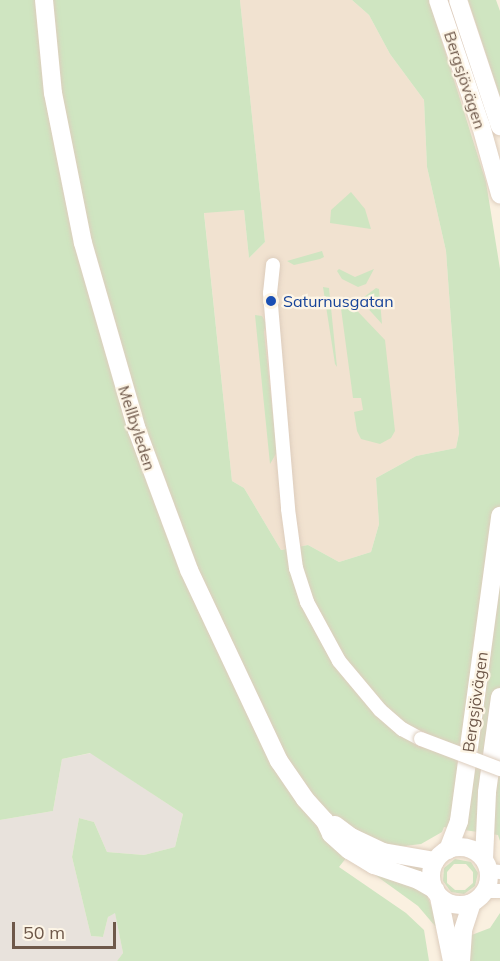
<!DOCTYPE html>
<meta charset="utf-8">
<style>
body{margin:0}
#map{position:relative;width:500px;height:961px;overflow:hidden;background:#faf0e0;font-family:Mulish,sans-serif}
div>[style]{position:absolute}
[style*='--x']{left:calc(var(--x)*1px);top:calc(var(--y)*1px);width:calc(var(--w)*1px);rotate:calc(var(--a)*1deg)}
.residential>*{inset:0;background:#f1e2d0}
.industrial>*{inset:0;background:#e8e2dc}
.green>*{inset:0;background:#cfe5c1}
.roads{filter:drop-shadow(0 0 2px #ddcdbd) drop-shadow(0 0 2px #ddcdbd)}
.street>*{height:14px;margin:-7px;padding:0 7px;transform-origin:7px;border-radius:7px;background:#fff}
.secondary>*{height:18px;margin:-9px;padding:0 9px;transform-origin:9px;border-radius:9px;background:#fff}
.secondary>.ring{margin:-9px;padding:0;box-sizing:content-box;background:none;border:18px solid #fff;border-radius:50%}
.bridges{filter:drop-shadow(0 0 2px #ddcdbd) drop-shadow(0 0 2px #ddcdbd)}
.street-bridge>*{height:14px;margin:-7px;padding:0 7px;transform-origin:7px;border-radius:7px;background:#fff}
.dots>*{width:16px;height:16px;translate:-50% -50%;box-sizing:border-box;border:3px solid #fdf5e6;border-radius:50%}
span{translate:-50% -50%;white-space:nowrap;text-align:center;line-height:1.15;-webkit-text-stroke:4.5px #fdf5e6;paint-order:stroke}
.street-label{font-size:16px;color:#6e584a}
.transit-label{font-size:16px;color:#164399}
.left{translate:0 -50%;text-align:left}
.scale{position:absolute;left:12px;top:922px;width:104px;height:27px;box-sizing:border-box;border:3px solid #6e584a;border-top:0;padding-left:8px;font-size:18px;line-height:21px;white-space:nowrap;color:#6e584a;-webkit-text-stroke:4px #fdf5e6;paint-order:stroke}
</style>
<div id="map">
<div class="residential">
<i style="clip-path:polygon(240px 0,352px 0,369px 15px,390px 54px,424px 100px,427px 167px,446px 251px,459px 433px,456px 448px,416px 456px,376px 478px,379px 524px,371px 552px,339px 562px,308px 545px,281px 550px,244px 488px,232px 481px,204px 212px,244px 210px,249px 258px,265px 242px)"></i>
</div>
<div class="industrial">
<i style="clip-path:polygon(91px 753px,183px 814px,175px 847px,144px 855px,107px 852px,94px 822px,79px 818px,72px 857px,91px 936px,103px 937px,108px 917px,115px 912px,123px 953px,117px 961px,0 961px,0 820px,53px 811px,62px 759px)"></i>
</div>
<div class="green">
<i style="clip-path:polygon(0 0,240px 0,265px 242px,249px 258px,244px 210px,204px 213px,232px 481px,244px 488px,281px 550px,308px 545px,339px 562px,371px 552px,379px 524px,376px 478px,416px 456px,456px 448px,459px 433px,446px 251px,427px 167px,424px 100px,390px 54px,369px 15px,352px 0,429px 0,486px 182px,500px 269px,500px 841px,498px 835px,444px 827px,442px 832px,421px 844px,397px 847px,423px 865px,421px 875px,354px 848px,339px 867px,406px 913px,424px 930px,429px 961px,117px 961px,123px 953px,115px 913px,108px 917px,103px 937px,91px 936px,72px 857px,79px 818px,94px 822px,107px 852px,144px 855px,175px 847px,183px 814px,90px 753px,62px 759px,53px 811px,0 820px)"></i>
<i style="clip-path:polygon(468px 0,496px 0,500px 11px,500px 97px)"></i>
<i style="clip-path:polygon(351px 192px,365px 209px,371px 229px,330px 223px,331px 210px)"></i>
<i style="clip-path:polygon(322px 251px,324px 257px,320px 259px,294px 265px,287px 261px)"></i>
<i style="clip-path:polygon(339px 269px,355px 277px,374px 269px,366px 284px,358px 287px,342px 279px,337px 271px)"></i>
<i style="clip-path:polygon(323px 287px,329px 288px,337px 367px,335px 364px)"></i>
<i style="clip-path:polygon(376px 288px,379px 289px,382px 324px,363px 303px,364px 297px)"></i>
<i style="clip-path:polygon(344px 297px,385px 340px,395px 431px,391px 438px,380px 444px,361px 439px,357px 431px,354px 412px,363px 410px,361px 398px,353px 398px,340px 301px)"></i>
<i style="clip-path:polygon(255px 315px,262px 316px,266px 323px,264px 332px,277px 452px,270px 464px)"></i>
<i style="clip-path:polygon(evenodd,455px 859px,471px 862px,478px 873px,475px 886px,464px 894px,451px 892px,443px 881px,444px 868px,455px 859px,454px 864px,466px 864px,473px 872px,473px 883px,465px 890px,455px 890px,447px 883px,447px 872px,454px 864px)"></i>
<i style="clip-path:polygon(360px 864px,426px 893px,440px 927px,435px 926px,418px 906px)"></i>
<i style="clip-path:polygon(500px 913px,500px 961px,468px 961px,469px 936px,490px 928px)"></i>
</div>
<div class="roads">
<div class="street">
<i style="--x:273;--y:265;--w:28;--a:96"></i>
<i style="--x:270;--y:293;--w:217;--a:85.2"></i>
<i style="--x:288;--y:509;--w:60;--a:82.3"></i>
<i style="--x:296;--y:568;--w:36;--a:72"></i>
<i style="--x:307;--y:602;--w:67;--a:61.5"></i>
<i style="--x:339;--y:661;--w:64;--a:50.1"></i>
<i style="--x:380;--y:710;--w:29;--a:41"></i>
<i style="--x:402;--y:729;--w:21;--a:28"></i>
<i style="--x:489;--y:871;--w:11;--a:5"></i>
<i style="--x:485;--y:891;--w:15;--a:0"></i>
</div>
<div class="secondary">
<i style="--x:44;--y:0;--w:93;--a:84.5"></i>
<i style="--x:53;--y:93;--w:153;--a:78.7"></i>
<i style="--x:83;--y:243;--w:195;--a:73.9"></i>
<i style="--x:137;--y:430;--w:149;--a:69.6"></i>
<i style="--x:189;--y:570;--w:211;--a:64.8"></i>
<i style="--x:279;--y:761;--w:46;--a:55.6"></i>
<i style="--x:305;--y:799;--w:30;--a:48"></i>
<i style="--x:325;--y:821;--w:14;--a:65"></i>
<i style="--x:331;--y:834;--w:24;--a:42"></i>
<i style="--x:349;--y:850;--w:29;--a:31"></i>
<i style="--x:374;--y:865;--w:46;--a:18.8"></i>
<i style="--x:418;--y:880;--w:20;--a:30"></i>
<i style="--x:438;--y:0;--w:133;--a:71.2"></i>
<i style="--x:481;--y:126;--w:71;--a:74.4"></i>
<i style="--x:458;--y:0;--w:133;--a:71.6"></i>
<i style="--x:335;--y:825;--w:20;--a:37"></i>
<i style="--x:351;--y:837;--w:35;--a:25"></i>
<i style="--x:383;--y:852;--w:53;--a:9.8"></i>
<i class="ring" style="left:431px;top:847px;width:40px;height:40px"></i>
<i style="--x:448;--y:850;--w:31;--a:-69"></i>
<i style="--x:459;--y:821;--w:308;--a:-82.3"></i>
<i style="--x:484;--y:859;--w:67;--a:-87.4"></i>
<i style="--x:487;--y:792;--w:96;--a:-82.2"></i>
<i style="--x:439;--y:897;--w:65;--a:78.5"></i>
<i style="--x:461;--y:961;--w:31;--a:-86"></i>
<i style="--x:463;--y:930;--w:28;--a:-72"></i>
</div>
</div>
<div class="bridges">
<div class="street-bridge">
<i style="--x:421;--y:739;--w:85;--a:20.8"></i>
</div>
</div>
<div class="dots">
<i style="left:271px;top:301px;background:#1a4fb4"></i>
</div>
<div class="street-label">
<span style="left:465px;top:80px;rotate:72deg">Bergsjövägen</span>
<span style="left:137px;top:428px;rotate:72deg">Mellbyleden</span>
<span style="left:475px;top:702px;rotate:-82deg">Bergsjövägen</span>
</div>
<div class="transit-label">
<span class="left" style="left:283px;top:301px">Saturnusgatan</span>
</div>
<div class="scale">50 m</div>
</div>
